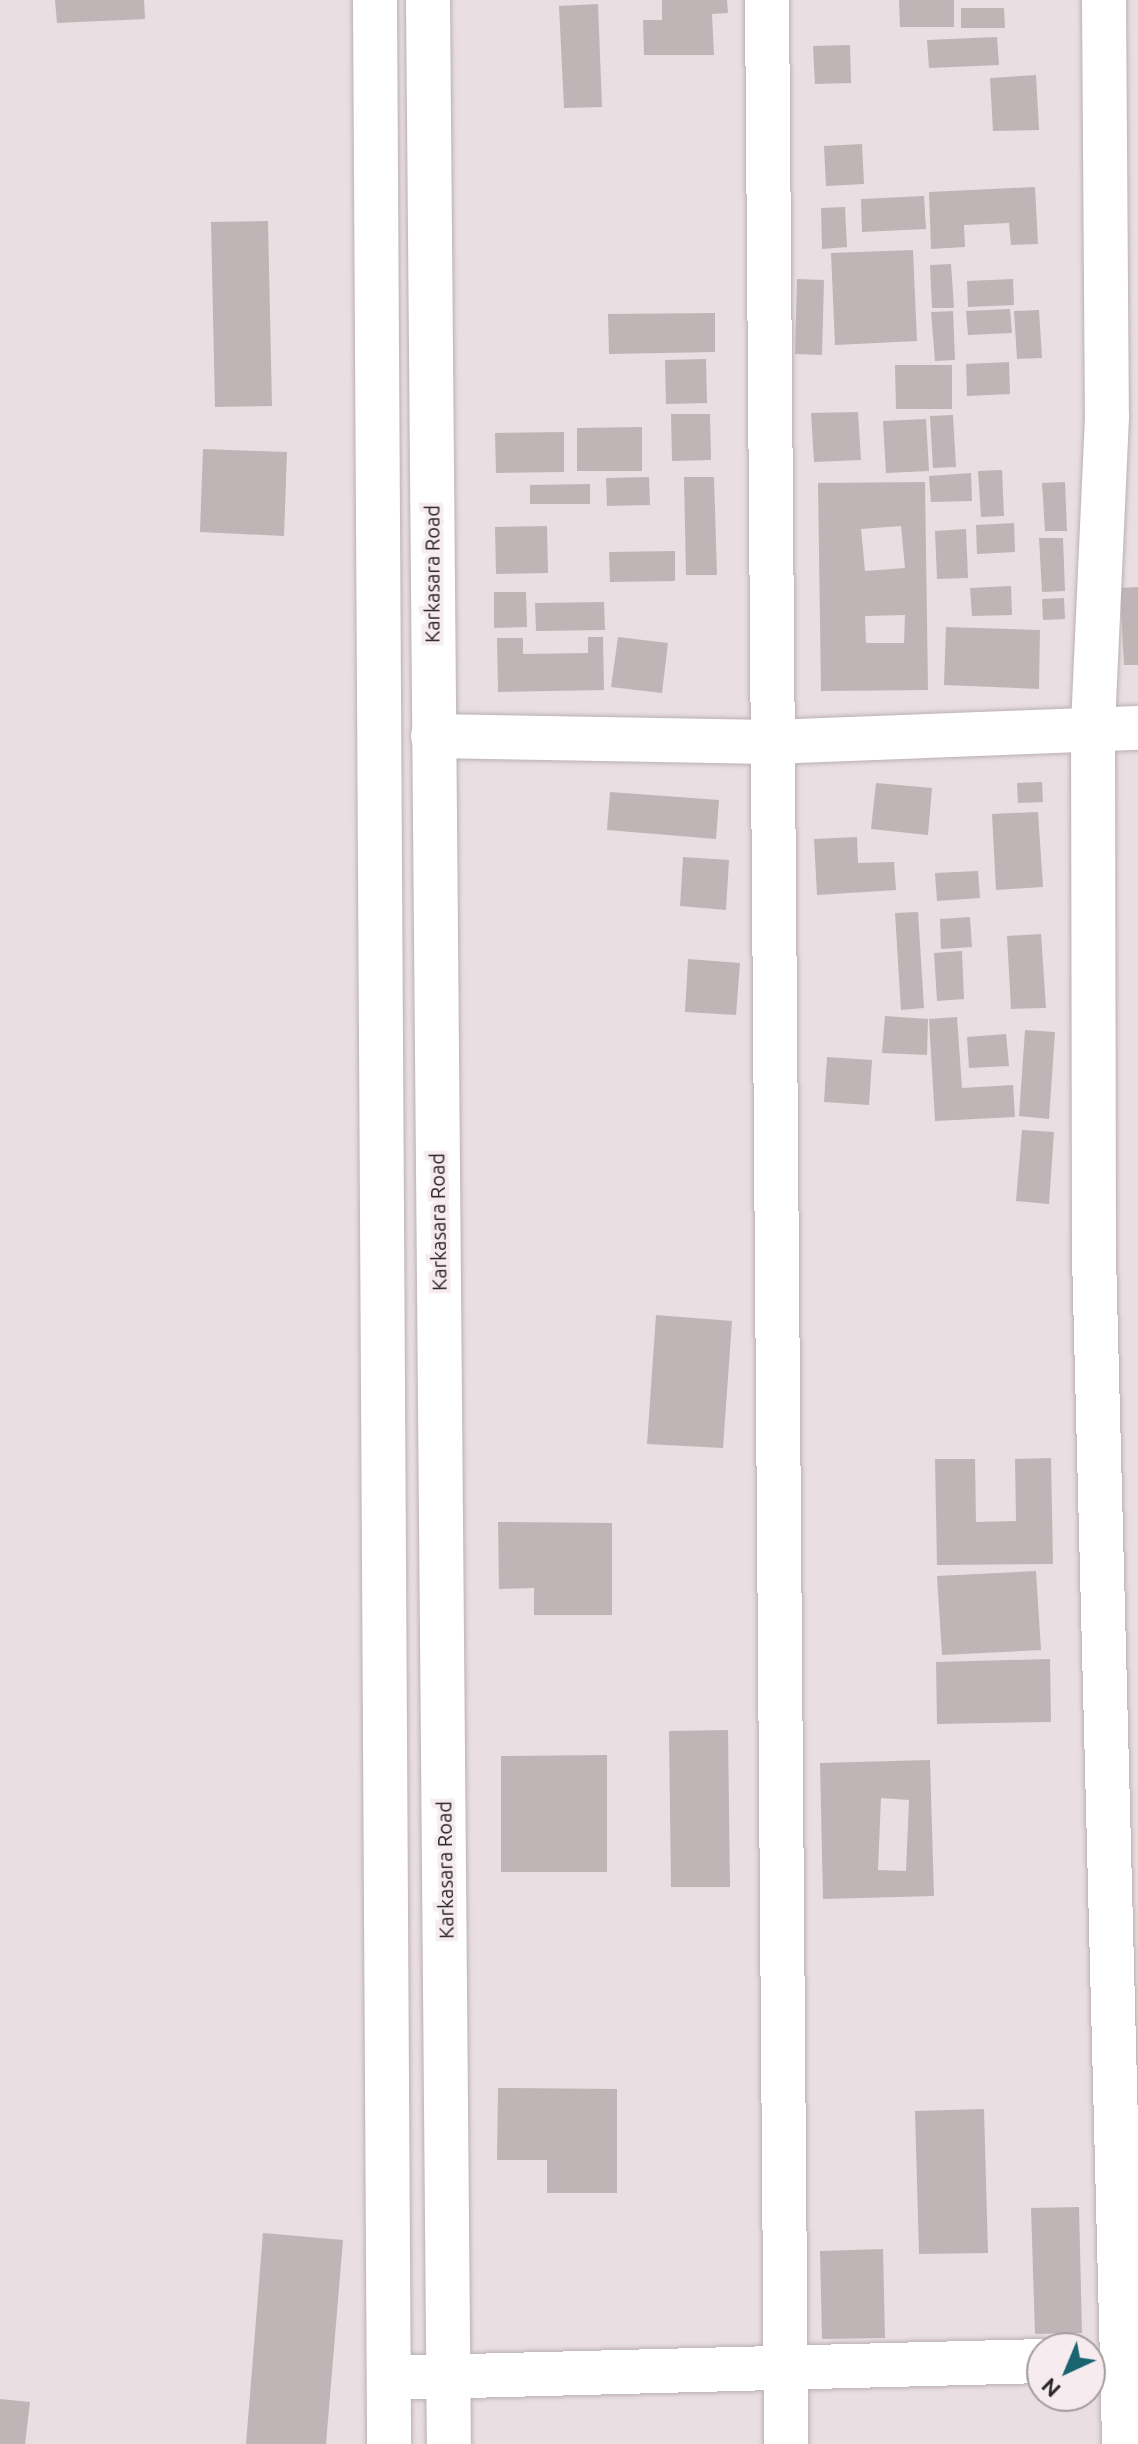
<!DOCTYPE html>
<style>
body{margin:0}
#map{position:relative;width:1138px;height:2444px;overflow:hidden;background:#e9dee1;font-family:Ubuntu,sans-serif}
div>[style]{position:absolute}
[style*='--x']{left:calc(var(--x)*1px);top:calc(var(--y)*1px);width:calc(var(--w)*1px);rotate:calc(var(--a)*1deg)}
.building>*{inset:0;background:#bfb5b7}
.roads{filter:drop-shadow(0 0 2px #bab0b3) drop-shadow(0 0 2px #bab0b3)}
.street>*{height:44px;margin:-22px;padding:0 22px;transform-origin:22px;border-radius:22px;background:#fff}
.secondary>*{height:44px;margin:-22px;padding:0 22px;transform-origin:22px;border-radius:22px;background:#fff}
span{translate:-50% -50%;white-space:nowrap;text-align:center;line-height:1.15;-webkit-text-stroke:8px #f6ebee;paint-order:stroke}
.street-label{font-size:20px;color:#2a2627}
.north{position:absolute;left:1026px;top:2332px;width:80px;height:80px;box-sizing:border-box;background:#f6ebee;border:2px solid #a49c9e;border-radius:50%;rotate:224deg;font-size:22px;font-weight:700;line-height:32px;text-align:center;color:#2a2627}
.north::after{content:'';display:block;margin:auto;width:28px;height:36px;background:#19646f;clip-path:polygon(50% 0,100% 100%,50% 72%,0 100%)}
</style>
<div id="map">
<div class="building">
<i style="clip-path:polygon(55px 0,144px 0,145px 19px,57px 23px)"></i>
<i style="clip-path:polygon(662px 0,727px 0,728px 13px,712px 14px,714px 55px,644px 55px,643px 20px,662px 20px)"></i>
<i style="clip-path:polygon(899px 0,954px 0,954px 27px,900px 27px)"></i>
<i style="clip-path:polygon(598px 4px,602px 107px,564px 108px,559px 6px)"></i>
<i style="clip-path:polygon(961px 8px,1004px 8px,1005px 28px,961px 28px)"></i>
<i style="clip-path:polygon(997px 37px,999px 65px,929px 68px,927px 40px)"></i>
<i style="clip-path:polygon(850px 45px,851px 83px,815px 84px,813px 46px)"></i>
<i style="clip-path:polygon(1036px 75px,1039px 130px,993px 131px,990px 78px)"></i>
<i style="clip-path:polygon(862px 144px,864px 184px,826px 186px,824px 146px)"></i>
<i style="clip-path:polygon(1035px 187px,1038px 244px,1011px 245px,1009px 223px,964px 225px,965px 247px,931px 249px,929px 192px)"></i>
<i style="clip-path:polygon(924px 196px,926px 229px,862px 232px,861px 199px)"></i>
<i style="clip-path:polygon(845px 207px,847px 247px,822px 249px,821px 208px)"></i>
<i style="clip-path:polygon(268px 221px,272px 406px,215px 407px,211px 222px)"></i>
<i style="clip-path:polygon(913px 250px,917px 341px,835px 345px,831px 253px)"></i>
<i style="clip-path:polygon(951px 264px,954px 308px,932px 308px,930px 265px)"></i>
<i style="clip-path:polygon(797px 279px,824px 280px,822px 355px,795px 354px)"></i>
<i style="clip-path:polygon(1013px 279px,1014px 305px,968px 307px,967px 281px)"></i>
<i style="clip-path:polygon(1010px 309px,1012px 333px,968px 335px,966px 311px)"></i>
<i style="clip-path:polygon(1039px 310px,1042px 358px,1017px 359px,1014px 311px)"></i>
<i style="clip-path:polygon(953px 311px,955px 360px,935px 361px,931px 312px)"></i>
<i style="clip-path:polygon(715px 313px,715px 352px,609px 354px,608px 314px)"></i>
<i style="clip-path:polygon(706px 359px,707px 403px,666px 404px,665px 360px)"></i>
<i style="clip-path:polygon(1009px 362px,1010px 394px,967px 396px,966px 364px)"></i>
<i style="clip-path:polygon(895px 365px,952px 365px,952px 409px,896px 409px)"></i>
<i style="clip-path:polygon(858px 412px,861px 460px,814px 462px,811px 413px)"></i>
<i style="clip-path:polygon(671px 414px,710px 414px,711px 460px,672px 461px)"></i>
<i style="clip-path:polygon(953px 415px,956px 467px,933px 468px,930px 416px)"></i>
<i style="clip-path:polygon(926px 419px,929px 471px,886px 473px,883px 421px)"></i>
<i style="clip-path:polygon(642px 427px,642px 471px,577px 471px,577px 428px)"></i>
<i style="clip-path:polygon(564px 432px,564px 472px,496px 473px,495px 433px)"></i>
<i style="clip-path:polygon(203px 449px,287px 452px,284px 536px,200px 532px)"></i>
<i style="clip-path:polygon(1002px 470px,1004px 516px,981px 517px,978px 471px)"></i>
<i style="clip-path:polygon(971px 473px,972px 501px,931px 502px,929px 476px)"></i>
<i style="clip-path:polygon(649px 477px,650px 505px,607px 506px,606px 478px)"></i>
<i style="clip-path:polygon(684px 477px,714px 477px,717px 575px,686px 575px)"></i>
<i style="clip-path:polygon(evenodd,925px 482px,928px 690px,821px 691px,818px 483px,925px 482px,901px 526px,905px 568px,865px 571px,861px 529px,901px 526px,925px 482px,905px 615px,904px 643px,866px 643px,865px 616px,905px 615px)"></i>
<i style="clip-path:polygon(1065px 482px,1067px 531px,1045px 531px,1042px 483px)"></i>
<i style="clip-path:polygon(590px 484px,590px 504px,530px 504px,530px 485px)"></i>
<i style="clip-path:polygon(1014px 523px,1015px 552px,977px 554px,976px 525px)"></i>
<i style="clip-path:polygon(547px 526px,548px 573px,496px 574px,495px 527px)"></i>
<i style="clip-path:polygon(966px 529px,968px 578px,937px 579px,935px 531px)"></i>
<i style="clip-path:polygon(1039px 538px,1063px 538px,1065px 591px,1042px 592px)"></i>
<i style="clip-path:polygon(675px 551px,675px 581px,610px 582px,609px 552px)"></i>
<i style="clip-path:polygon(1011px 586px,1012px 615px,972px 616px,970px 588px)"></i>
<i style="clip-path:polygon(1138px 587px,1138px 665px,1124px 665px,1120px 588px)"></i>
<i style="clip-path:polygon(494px 592px,526px 592px,527px 627px,494px 628px)"></i>
<i style="clip-path:polygon(1064px 598px,1065px 619px,1043px 620px,1042px 599px)"></i>
<i style="clip-path:polygon(604px 602px,605px 630px,536px 631px,535px 603px)"></i>
<i style="clip-path:polygon(946px 627px,1040px 630px,1039px 689px,944px 685px)"></i>
<i style="clip-path:polygon(588px 637px,603px 637px,604px 690px,498px 692px,497px 638px,523px 638px,523px 654px,588px 653px)"></i>
<i style="clip-path:polygon(618px 637px,668px 643px,662px 693px,611px 687px)"></i>
<i style="clip-path:polygon(1042px 782px,1043px 802px,1018px 803px,1017px 783px)"></i>
<i style="clip-path:polygon(876px 783px,932px 788px,928px 835px,871px 829px)"></i>
<i style="clip-path:polygon(610px 792px,719px 800px,716px 839px,607px 830px)"></i>
<i style="clip-path:polygon(1038px 812px,1043px 887px,996px 890px,992px 814px)"></i>
<i style="clip-path:polygon(857px 837px,858px 863px,894px 862px,896px 890px,817px 895px,814px 839px)"></i>
<i style="clip-path:polygon(683px 857px,729px 860px,726px 910px,680px 906px)"></i>
<i style="clip-path:polygon(978px 871px,980px 898px,937px 901px,935px 873px)"></i>
<i style="clip-path:polygon(918px 912px,924px 1008px,901px 1010px,895px 913px)"></i>
<i style="clip-path:polygon(970px 917px,972px 947px,941px 949px,940px 919px)"></i>
<i style="clip-path:polygon(1041px 934px,1046px 1008px,1011px 1009px,1007px 936px)"></i>
<i style="clip-path:polygon(962px 951px,964px 999px,937px 1001px,934px 953px)"></i>
<i style="clip-path:polygon(688px 959px,740px 963px,736px 1015px,685px 1012px)"></i>
<i style="clip-path:polygon(885px 1016px,928px 1019px,927px 1055px,882px 1053px)"></i>
<i style="clip-path:polygon(957px 1017px,962px 1088px,1013px 1085px,1015px 1117px,935px 1121px,929px 1019px)"></i>
<i style="clip-path:polygon(1025px 1030px,1055px 1032px,1049px 1119px,1019px 1116px)"></i>
<i style="clip-path:polygon(1006px 1034px,1009px 1066px,969px 1068px,967px 1037px)"></i>
<i style="clip-path:polygon(827px 1057px,872px 1060px,869px 1105px,824px 1102px)"></i>
<i style="clip-path:polygon(1022px 1130px,1054px 1132px,1049px 1204px,1016px 1201px)"></i>
<i style="clip-path:polygon(656px 1315px,732px 1321px,723px 1448px,647px 1444px)"></i>
<i style="clip-path:polygon(1051px 1458px,1053px 1564px,937px 1565px,935px 1459px,975px 1459px,976px 1522px,1016px 1521px,1015px 1459px)"></i>
<i style="clip-path:polygon(498px 1522px,612px 1523px,612px 1615px,534px 1615px,534px 1588px,499px 1589px)"></i>
<i style="clip-path:polygon(1036px 1571px,1041px 1650px,942px 1655px,937px 1576px)"></i>
<i style="clip-path:polygon(1050px 1659px,1051px 1722px,937px 1724px,936px 1662px)"></i>
<i style="clip-path:polygon(728px 1730px,730px 1887px,671px 1887px,669px 1731px)"></i>
<i style="clip-path:polygon(607px 1755px,607px 1872px,501px 1872px,501px 1756px)"></i>
<i style="clip-path:polygon(evenodd,930px 1760px,934px 1896px,823px 1899px,820px 1763px,930px 1760px,881px 1798px,909px 1800px,906px 1871px,878px 1870px,881px 1798px)"></i>
<i style="clip-path:polygon(498px 2088px,617px 2089px,617px 2193px,547px 2193px,547px 2160px,497px 2160px)"></i>
<i style="clip-path:polygon(984px 2109px,988px 2253px,919px 2254px,915px 2111px)"></i>
<i style="clip-path:polygon(1079px 2207px,1082px 2333px,1035px 2334px,1031px 2208px)"></i>
<i style="clip-path:polygon(263px 2233px,343px 2240px,326px 2444px,246px 2444px)"></i>
<i style="clip-path:polygon(883px 2249px,885px 2338px,822px 2339px,820px 2251px)"></i>
<i style="clip-path:polygon(0 2399px,30px 2402px,25px 2444px,0 2444px)"></i>
</div>
<div class="roads">
<div class="street">
<i style="--x:767;--y:0;--w:2444;--a:89.55"></i>
<i style="--x:1104;--y:0;--w:417;--a:89.6"></i>
<i style="--x:1107;--y:417;--w:309;--a:92.6"></i>
<i style="--x:1093;--y:726;--w:529;--a:89.89"></i>
<i style="--x:1094;--y:1255;--w:1189;--a:88.55"></i>
<i style="--x:433;--y:736;--w:337;--a:1"></i>
<i style="--x:770;--y:742;--w:368;--a:-2.2"></i>
<i style="--x:390;--y:2378;--w:652;--a:-1.49"></i>
</div>
<div class="secondary">
<i style="--x:375;--y:0;--w:2444;--a:89.67"></i>
<i style="--x:428;--y:0;--w:2444;--a:89.51"></i>
</div>
</div>
<div class="street-label">
<span style="left:432px;top:574px;rotate:-90deg">Karkasara Road</span>
<span style="left:438px;top:1222px;rotate:-91deg">Karkasara Road</span>
<span style="left:445px;top:1870px;rotate:-91deg">Karkasara Road</span>
</div>
<div class="north">N</div>
</div>
